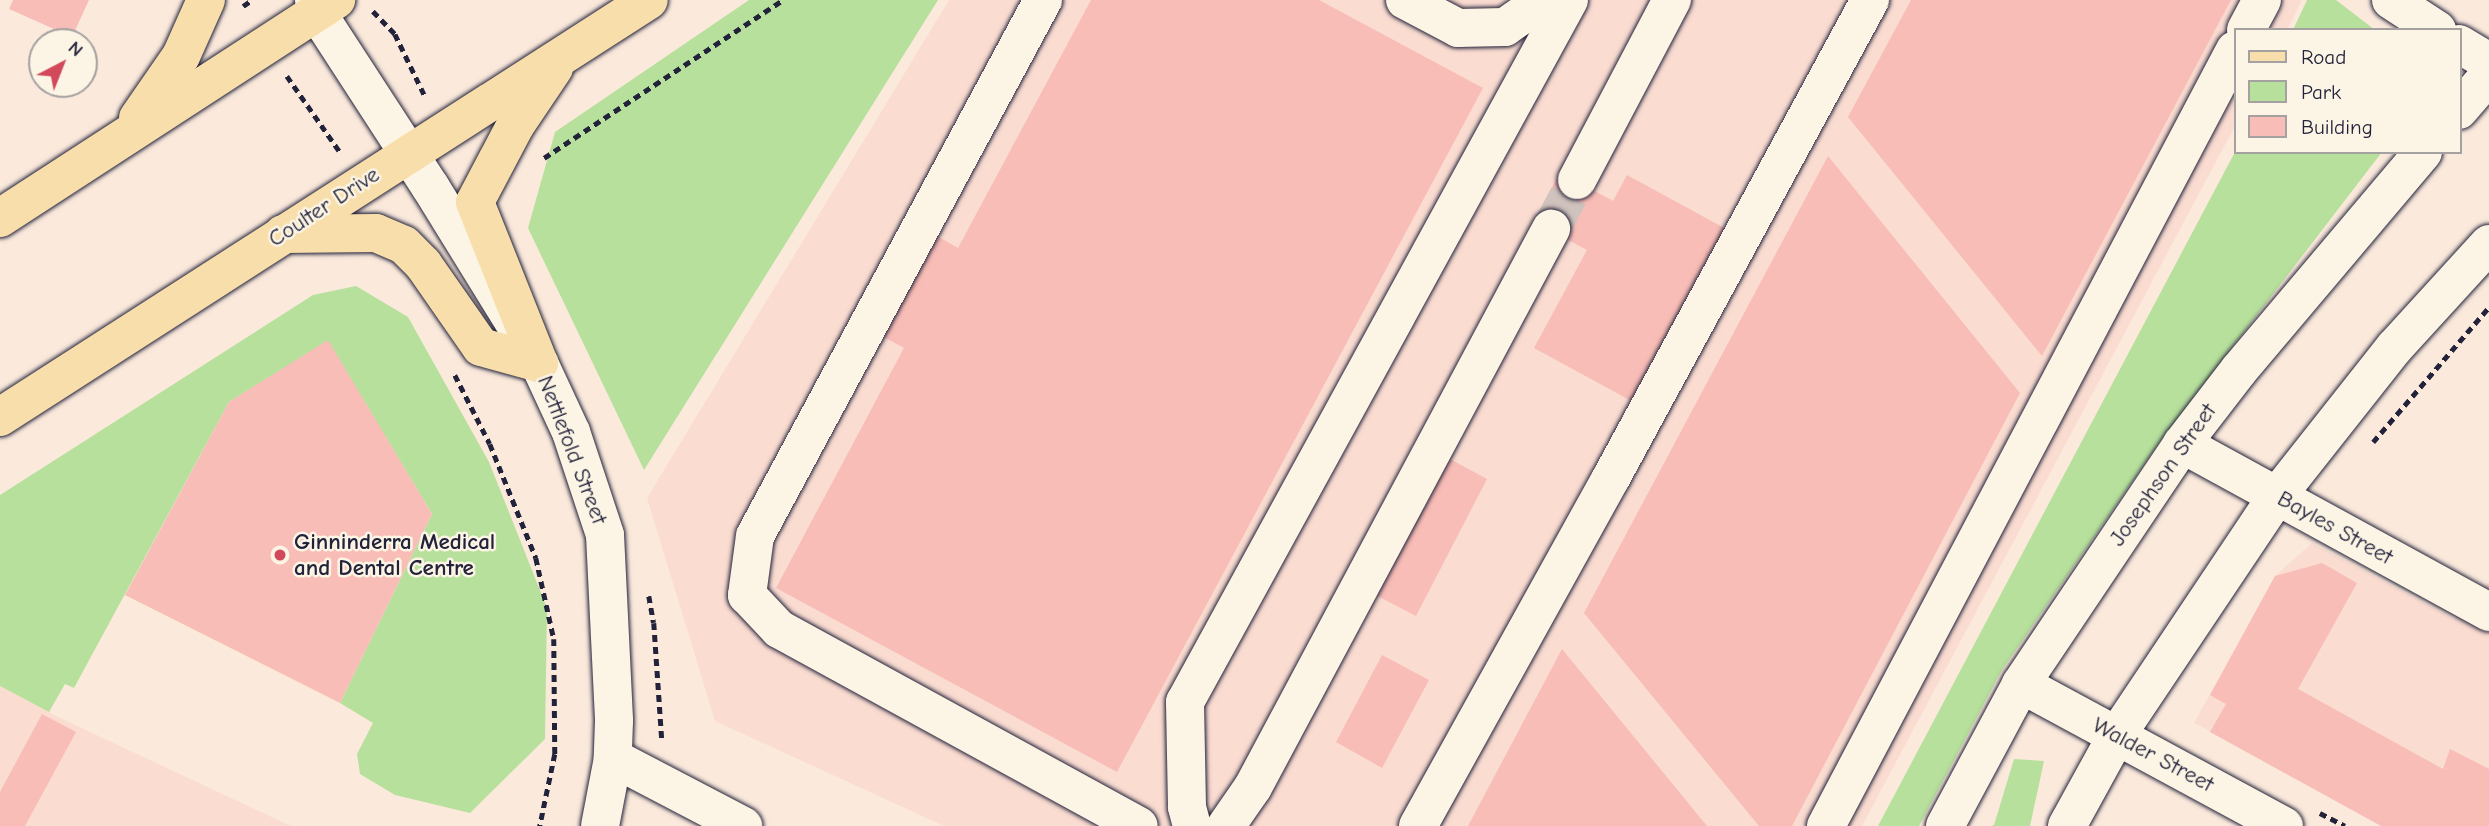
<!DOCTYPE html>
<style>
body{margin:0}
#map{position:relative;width:2489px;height:826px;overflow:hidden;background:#fbeadc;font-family:"Comic Neue",sans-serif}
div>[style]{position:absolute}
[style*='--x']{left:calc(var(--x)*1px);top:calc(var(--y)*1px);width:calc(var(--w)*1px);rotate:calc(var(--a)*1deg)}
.built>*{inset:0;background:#fadcd1}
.green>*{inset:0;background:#b7e09c}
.building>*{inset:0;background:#f8bdb6}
.minor-tunnel>*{height:38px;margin-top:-19px;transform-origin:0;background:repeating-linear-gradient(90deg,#d0c2bc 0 38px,transparent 0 57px)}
.path>*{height:4.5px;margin-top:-2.25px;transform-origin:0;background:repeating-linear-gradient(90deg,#22223b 0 7px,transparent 0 12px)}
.roads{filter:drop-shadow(0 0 2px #22223b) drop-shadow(0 0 2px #22223b)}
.minor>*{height:38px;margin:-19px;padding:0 19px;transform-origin:19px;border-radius:19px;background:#fcf5e5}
.major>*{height:38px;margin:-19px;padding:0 19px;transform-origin:19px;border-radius:19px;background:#f8deab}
.dots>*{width:19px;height:19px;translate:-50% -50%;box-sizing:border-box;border:4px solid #fcf5e5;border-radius:50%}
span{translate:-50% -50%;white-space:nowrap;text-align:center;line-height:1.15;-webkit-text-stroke:5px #fcf5e5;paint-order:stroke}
.street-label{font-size:23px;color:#22223b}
.poi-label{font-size:23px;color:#22223b;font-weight:700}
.left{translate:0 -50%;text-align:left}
.legend{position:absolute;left:2234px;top:28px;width:228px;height:126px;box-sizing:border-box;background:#fcf5e5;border:2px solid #a5a1a1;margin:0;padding:9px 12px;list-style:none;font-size:21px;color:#22223b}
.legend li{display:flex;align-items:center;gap:14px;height:35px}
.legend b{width:35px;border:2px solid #a5a1a1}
.north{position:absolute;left:28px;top:28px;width:70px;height:70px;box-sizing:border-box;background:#fcf5e5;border:2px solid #a5a1a1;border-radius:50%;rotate:42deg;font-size:19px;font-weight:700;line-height:28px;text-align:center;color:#22223b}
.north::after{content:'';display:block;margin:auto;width:24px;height:32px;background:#d1495b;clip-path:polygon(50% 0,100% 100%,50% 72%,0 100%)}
</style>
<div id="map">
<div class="built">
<i style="clip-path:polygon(949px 0,2302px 0,2287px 30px,2235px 30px,2235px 126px,1862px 826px,944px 826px,715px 721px,647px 498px)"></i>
<i style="clip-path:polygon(2312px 543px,2454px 619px,2489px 582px,2489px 826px,2389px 826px,2194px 723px,2275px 576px)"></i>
<i style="clip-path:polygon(0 686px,58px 717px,291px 826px,0 826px)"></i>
</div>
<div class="green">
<i style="clip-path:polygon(749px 0,938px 0,644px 470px,528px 228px,555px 132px)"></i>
<i style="clip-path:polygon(2307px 0,2336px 0,2375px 30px,2293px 30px)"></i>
<i style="clip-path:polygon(2235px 152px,2382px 152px,2161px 440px,2002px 670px,1919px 826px,1878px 826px)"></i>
<i style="clip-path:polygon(356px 286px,408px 317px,489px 462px,547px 608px,545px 739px,470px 813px,395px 795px,360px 774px,357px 754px,373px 723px,340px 703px,432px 514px,328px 341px,229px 402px,74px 688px,65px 684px,49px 712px,0 686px,0 495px,313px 295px)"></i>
<i style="clip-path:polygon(2014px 759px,2044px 761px,2030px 826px,1991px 826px,1994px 825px)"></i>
</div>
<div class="building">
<i style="clip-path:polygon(13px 0,89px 0,72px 37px,9px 9px)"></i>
<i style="clip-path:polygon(1091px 0,1319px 0,1483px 88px,1117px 772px,776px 588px,904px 348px,873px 331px,928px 231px,958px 248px)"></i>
<i style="clip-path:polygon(1911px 0,2231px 0,2042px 356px,1848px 117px)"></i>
<i style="clip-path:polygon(1828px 156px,2020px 393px,1792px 826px,1759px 826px,1584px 613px)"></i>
<i style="clip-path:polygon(1560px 172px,1613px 201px,1627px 175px,1728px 230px,1635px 403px,1534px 348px,1587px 250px,1534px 222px)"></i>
<i style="clip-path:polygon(328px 340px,432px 514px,340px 703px,125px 595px,229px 402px)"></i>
<i style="clip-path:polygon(1439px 453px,1487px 479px,1416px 616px,1368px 591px)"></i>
<i style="clip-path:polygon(2322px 563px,2357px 583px,2298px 689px,2443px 769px,2450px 749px,2489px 769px,2489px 826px,2381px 826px,2210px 732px,2226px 704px,2210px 695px,2275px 576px)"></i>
<i style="clip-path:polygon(1562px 649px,1707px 826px,1468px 826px)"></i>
<i style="clip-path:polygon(1382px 655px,1429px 680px,1382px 768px,1336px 742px)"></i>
<i style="clip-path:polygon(42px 714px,76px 732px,25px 826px,0 826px,0 792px)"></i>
</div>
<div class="minor-tunnel">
<i style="--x:1551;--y:229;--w:55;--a:-62"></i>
</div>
<div class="path">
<i style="--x:243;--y:6;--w:11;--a:-34"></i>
<i style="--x:373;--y:11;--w:32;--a:46"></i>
<i style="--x:395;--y:34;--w:71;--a:64.2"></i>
<i style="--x:287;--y:76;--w:93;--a:55.1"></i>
<i style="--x:544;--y:158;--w:287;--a:-33.5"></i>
<i style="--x:455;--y:375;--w:77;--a:63.1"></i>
<i style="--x:490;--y:444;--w:123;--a:68"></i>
<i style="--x:536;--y:558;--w:83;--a:77.5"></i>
<i style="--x:554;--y:639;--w:115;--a:89.5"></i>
<i style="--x:555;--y:754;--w:74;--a:101.8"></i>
<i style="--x:2373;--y:442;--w:178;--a:-49.3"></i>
<i style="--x:649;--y:596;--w:27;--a:80"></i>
<i style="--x:654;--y:623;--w:117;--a:86.1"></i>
<i style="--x:2320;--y:813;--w:28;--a:27"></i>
</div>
<div class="roads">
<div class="minor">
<i style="--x:314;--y:0;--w:11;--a:80"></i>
<i style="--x:316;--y:11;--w:211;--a:57"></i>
<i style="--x:431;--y:188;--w:206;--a:58.3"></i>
<i style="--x:539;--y:363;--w:76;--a:65.1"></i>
<i style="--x:571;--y:432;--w:108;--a:71.7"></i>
<i style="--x:605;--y:535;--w:186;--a:87.2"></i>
<i style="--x:614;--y:721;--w:37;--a:92"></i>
<i style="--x:613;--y:758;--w:69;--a:100.8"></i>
<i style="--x:1043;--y:0;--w:608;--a:118.25"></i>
<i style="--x:755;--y:536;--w:60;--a:97.7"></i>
<i style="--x:747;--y:595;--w:47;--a:46.7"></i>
<i style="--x:779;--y:629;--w:410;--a:28.7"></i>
<i style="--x:1405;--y:0;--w:60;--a:27.8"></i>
<i style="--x:1458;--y:28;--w:47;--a:-1.2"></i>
<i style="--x:1505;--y:27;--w:47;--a:-34.7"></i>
<i style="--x:2391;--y:0;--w:55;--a:33.1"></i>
<i style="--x:2246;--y:30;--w:34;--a:-62"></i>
<i style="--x:2459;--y:44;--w:35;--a:31"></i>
<i style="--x:2459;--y:110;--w:46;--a:-49.4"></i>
<i style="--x:1577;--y:180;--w:204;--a:-62.2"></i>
<i style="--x:2182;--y:444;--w:350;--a:28.7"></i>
<i style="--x:2021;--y:684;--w:299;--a:28.4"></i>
<i style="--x:613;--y:758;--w:147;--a:27.6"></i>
<i style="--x:1192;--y:826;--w:20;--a:-105"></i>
<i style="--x:1187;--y:807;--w:105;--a:-91.1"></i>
<i style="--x:1185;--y:702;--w:800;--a:-61.32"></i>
<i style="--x:1226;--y:826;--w:47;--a:-55.3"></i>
<i style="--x:1253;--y:787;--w:633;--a:-61.9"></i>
<i style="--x:1418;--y:826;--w:398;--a:-61"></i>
<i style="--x:1611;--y:478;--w:544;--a:-61.55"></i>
<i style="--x:1826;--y:826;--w:877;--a:-62.21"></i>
<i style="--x:1945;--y:826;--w:161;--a:-61.8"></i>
<i style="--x:2021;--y:684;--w:289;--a:-56.1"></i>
<i style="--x:2182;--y:444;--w:93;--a:-52.4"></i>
<i style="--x:2239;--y:370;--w:285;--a:-49.8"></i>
<i style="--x:2067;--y:826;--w:104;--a:-61.2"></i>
<i style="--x:2117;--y:735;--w:288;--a:-56.2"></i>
<i style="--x:2277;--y:496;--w:189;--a:-51.7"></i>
<i style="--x:2394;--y:348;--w:141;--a:-47.6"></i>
</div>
<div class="major">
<i style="--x:138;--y:118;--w:75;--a:-55.3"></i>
<i style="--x:181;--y:56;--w:61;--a:-65.9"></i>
<i style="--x:0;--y:218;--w:401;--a:-33"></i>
<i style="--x:283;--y:234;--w:93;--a:-0.6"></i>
<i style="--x:376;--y:233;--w:30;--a:23"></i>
<i style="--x:404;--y:245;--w:27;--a:45"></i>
<i style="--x:423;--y:264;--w:101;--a:55.1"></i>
<i style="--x:481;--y:347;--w:60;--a:15.4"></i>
<i style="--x:539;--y:363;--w:173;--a:-111.7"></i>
<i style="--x:475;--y:202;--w:86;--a:-62.2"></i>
<i style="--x:515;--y:126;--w:70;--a:-56.1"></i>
<i style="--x:0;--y:417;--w:771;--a:-32.72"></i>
</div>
</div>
<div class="dots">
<i style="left:280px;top:555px;background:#d1495b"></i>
</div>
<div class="street-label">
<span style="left:324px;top:207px;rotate:-33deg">Coulter Drive</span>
<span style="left:572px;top:450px;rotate:69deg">Nettlefold Street</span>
<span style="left:2163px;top:475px;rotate:-55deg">Josephson Street</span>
<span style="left:2335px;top:528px;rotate:29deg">Bayles Street</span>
<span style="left:2153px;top:755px;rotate:28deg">Walder Street</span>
</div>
<div class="poi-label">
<span class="left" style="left:294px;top:555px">Ginninderra Medical<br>and Dental Centre</span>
</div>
<ul class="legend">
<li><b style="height:9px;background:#f8deab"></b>Road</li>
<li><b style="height:19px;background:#b7e09c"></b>Park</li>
<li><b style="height:19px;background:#f8bdb6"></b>Building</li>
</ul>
<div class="north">N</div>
</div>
